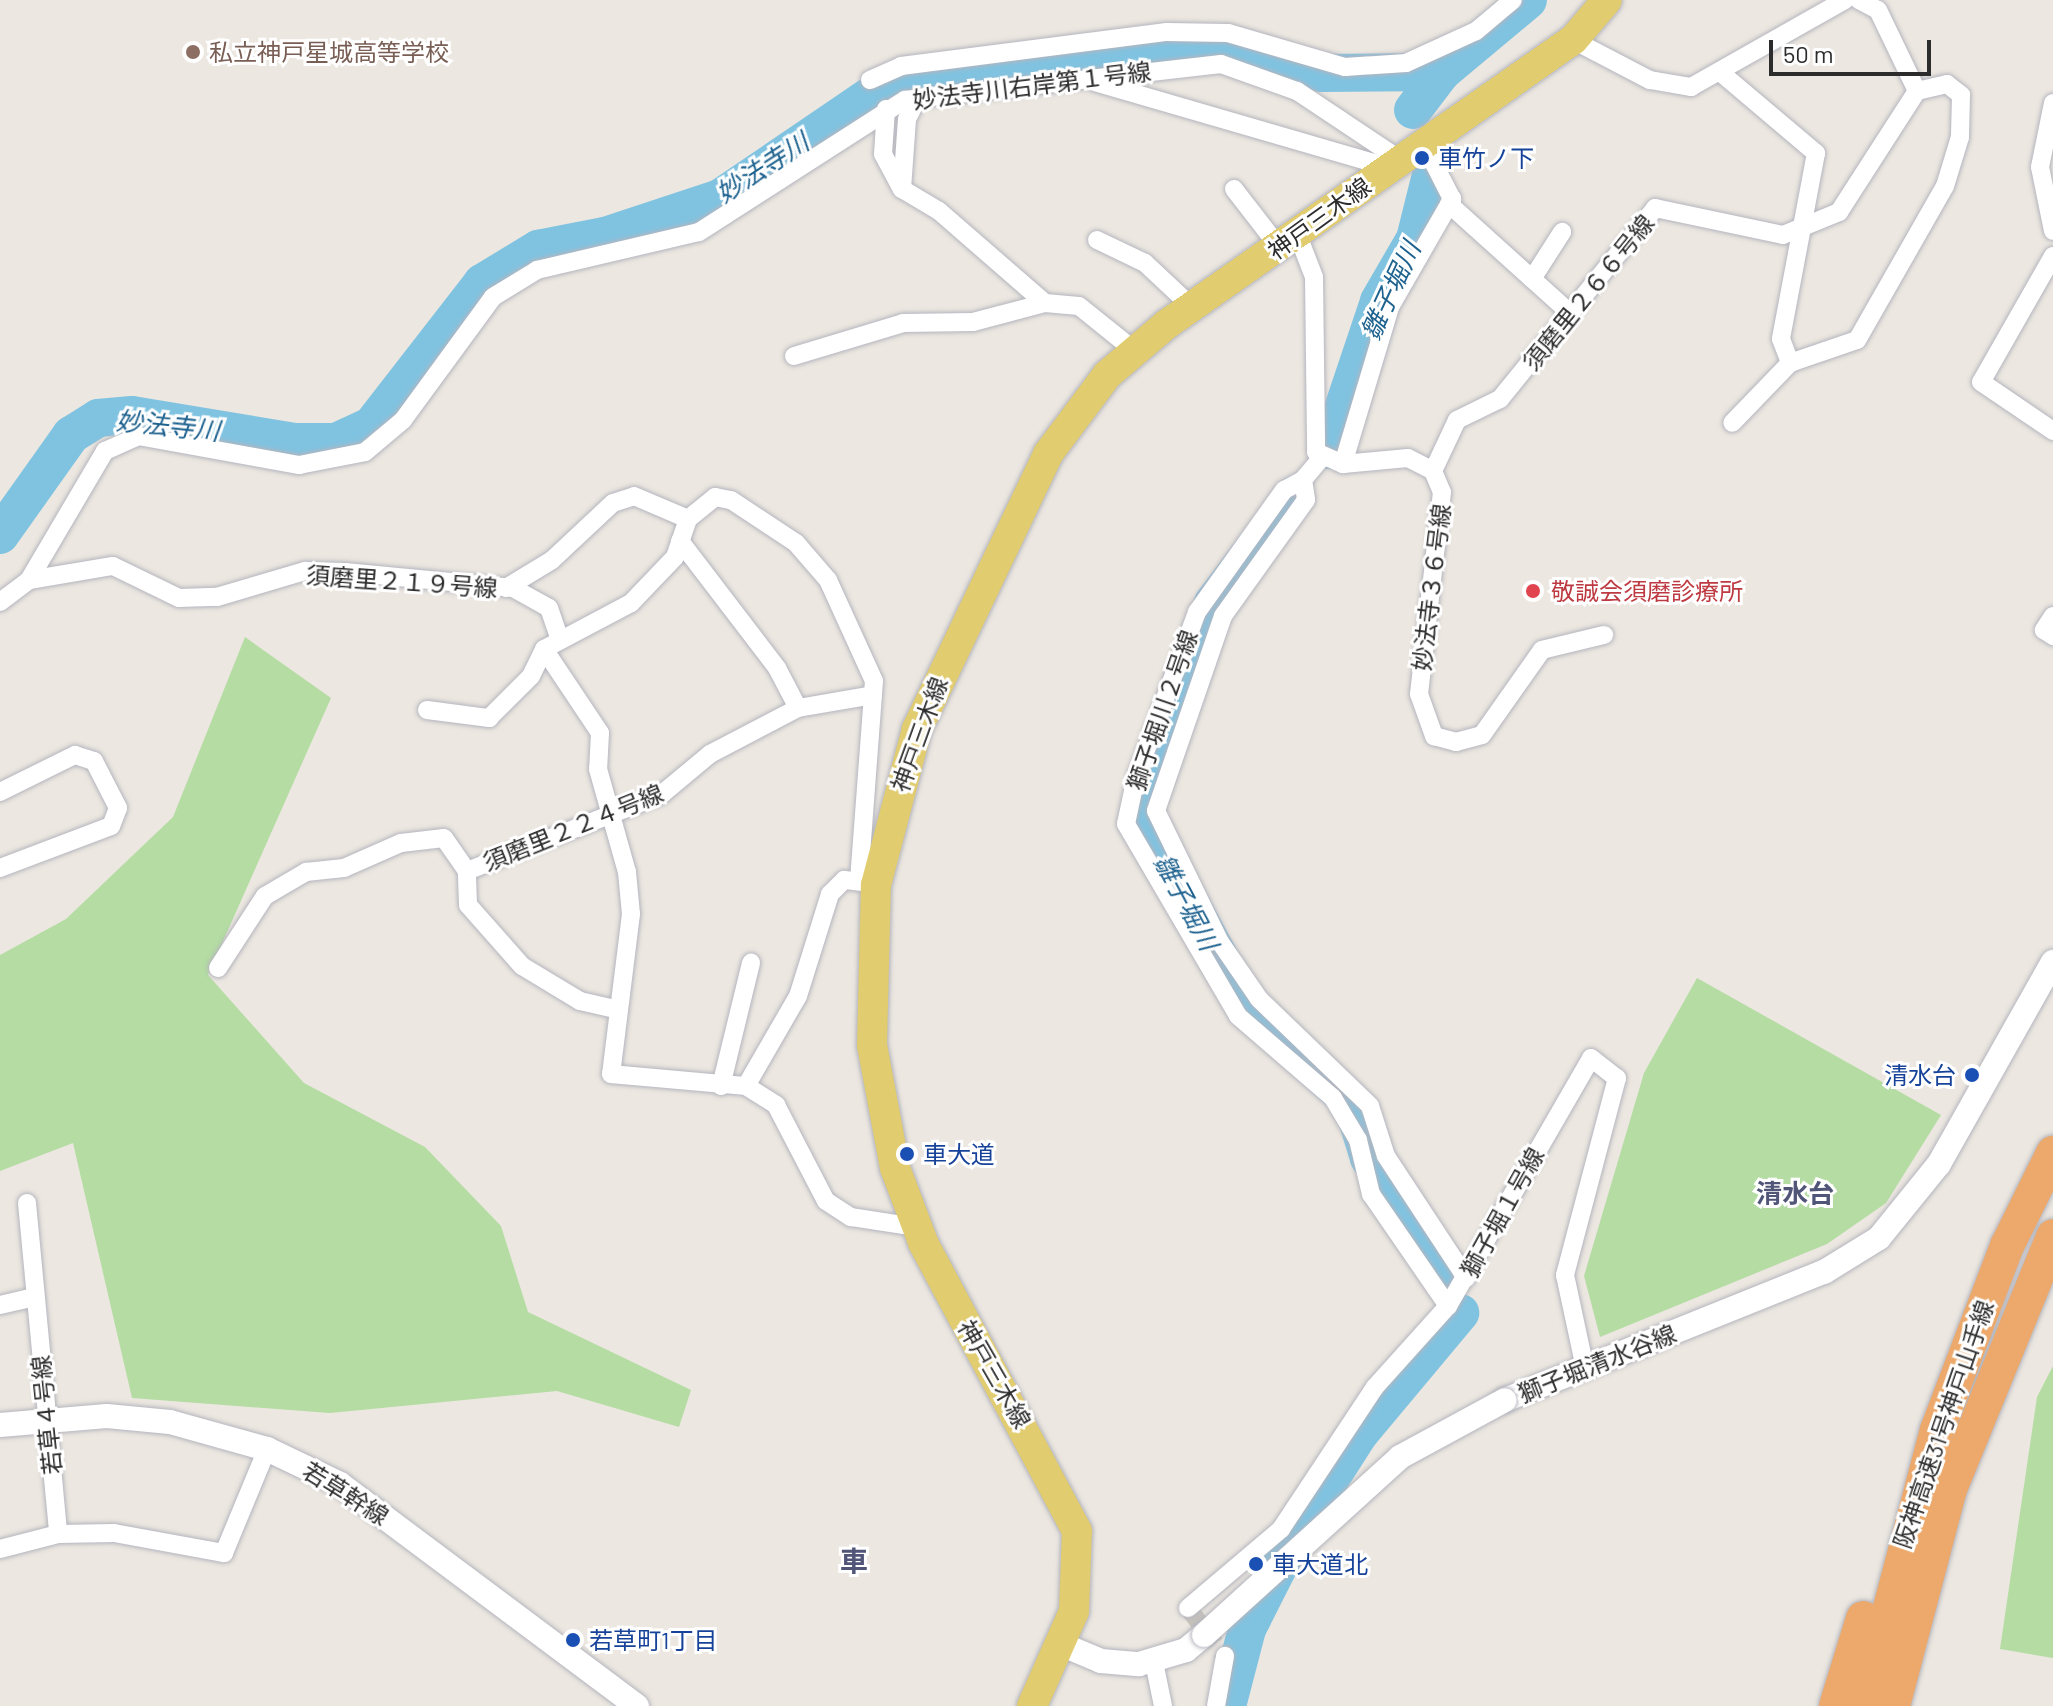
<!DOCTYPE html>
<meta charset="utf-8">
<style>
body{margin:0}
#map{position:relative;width:2053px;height:1706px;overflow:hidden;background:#ece7e0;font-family:Barlow,"Noto Sans JP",sans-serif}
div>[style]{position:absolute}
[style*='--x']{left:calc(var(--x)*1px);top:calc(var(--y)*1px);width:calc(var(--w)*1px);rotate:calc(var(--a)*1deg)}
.green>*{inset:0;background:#b4dca3}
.river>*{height:38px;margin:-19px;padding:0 19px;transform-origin:19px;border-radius:19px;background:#80c3e1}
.minor-tunnel>*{height:18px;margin-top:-9px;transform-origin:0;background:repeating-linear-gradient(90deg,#c6c2bc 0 18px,transparent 0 27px)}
.roads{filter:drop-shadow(0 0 2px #b4b5be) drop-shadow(0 0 2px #b4b5be)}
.minor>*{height:18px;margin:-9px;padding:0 9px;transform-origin:9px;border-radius:9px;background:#fff}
.tertiary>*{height:24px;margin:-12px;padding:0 12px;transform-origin:12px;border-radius:12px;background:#fff}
.primary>*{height:30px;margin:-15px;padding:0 15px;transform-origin:15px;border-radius:15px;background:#e1cc70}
.motorway>*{height:34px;margin:-17px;padding:0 17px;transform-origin:17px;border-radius:17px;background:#eca96b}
.bridges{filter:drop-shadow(0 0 2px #b4b5be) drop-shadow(0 0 2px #b4b5be)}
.tertiary-bridge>*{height:24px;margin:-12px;padding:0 12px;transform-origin:12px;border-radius:12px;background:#fff}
.dots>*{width:22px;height:22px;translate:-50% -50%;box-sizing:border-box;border:4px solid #fff;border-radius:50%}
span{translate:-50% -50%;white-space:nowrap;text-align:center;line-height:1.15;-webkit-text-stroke:6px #fff;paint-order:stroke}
.education-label{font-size:24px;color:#785e54}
.left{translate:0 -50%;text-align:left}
.street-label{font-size:24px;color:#2c2c2c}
.transit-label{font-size:24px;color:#164399}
.right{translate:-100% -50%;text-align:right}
.health-label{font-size:24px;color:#be3a42}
.water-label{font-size:26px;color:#1e628f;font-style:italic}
.neighbourhood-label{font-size:26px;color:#515678;font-weight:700}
.quarter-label{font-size:28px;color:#515678;font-weight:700}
.scale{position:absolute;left:1769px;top:40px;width:162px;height:36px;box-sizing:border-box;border:4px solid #2c2c2c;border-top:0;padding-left:10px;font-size:24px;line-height:28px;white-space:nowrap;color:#2c2c2c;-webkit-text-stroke:6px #fff;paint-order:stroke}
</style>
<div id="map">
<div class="green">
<i style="clip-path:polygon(245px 637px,331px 698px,208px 975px,304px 1083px,425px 1147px,501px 1226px,528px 1312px,691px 1390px,679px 1427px,557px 1391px,330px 1413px,132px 1398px,73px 1143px,0 1171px,0 955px,66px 919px,173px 817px)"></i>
<i style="clip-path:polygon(1697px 978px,1941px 1115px,1886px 1203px,1827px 1244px,1600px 1337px,1584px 1276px,1644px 1073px)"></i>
<i style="clip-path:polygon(2053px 1366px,2053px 1658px,2000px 1649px,2037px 1397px)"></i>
</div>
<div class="river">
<i style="--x:1413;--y:110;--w:48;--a:-52.7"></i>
<i style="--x:1329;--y:450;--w:157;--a:-71.4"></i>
<i style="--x:1379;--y:301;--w:72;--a:-59.9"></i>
<i style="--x:1415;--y:239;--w:66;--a:-76"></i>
<i style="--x:1295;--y:495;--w:136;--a:127.2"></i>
<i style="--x:1213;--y:603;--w:220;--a:109.3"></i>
<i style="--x:1140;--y:811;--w:222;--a:61.5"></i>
<i style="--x:1246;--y:1006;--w:144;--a:42.5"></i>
<i style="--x:1352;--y:1103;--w:58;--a:72.8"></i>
<i style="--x:1369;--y:1158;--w:137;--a:56.3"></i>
<i style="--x:0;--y:535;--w:123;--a:-54.6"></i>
<i style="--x:71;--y:435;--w:32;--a:-32"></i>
<i style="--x:98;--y:418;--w:34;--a:-5"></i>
<i style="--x:132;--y:415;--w:165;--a:9.4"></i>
<i style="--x:295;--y:442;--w:41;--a:0"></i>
<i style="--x:336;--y:442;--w:40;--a:-25"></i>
<i style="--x:372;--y:425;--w:180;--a:-52.2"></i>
<i style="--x:482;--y:283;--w:66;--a:-31.3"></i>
<i style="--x:538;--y:249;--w:68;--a:-11"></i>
<i style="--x:605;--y:236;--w:121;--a:-18.3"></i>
<i style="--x:720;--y:198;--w:204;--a:-34.2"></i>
<i style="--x:889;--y:83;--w:334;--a:-6.9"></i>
<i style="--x:1221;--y:43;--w:104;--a:16.7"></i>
<i style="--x:1321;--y:73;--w:121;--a:-0.5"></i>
<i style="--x:1442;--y:72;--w:112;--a:-39.9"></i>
<i style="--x:1227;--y:1706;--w:80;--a:-75.4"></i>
<i style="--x:1247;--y:1629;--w:104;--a:-63.2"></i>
<i style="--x:1294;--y:1536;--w:121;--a:-57.5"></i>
<i style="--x:1359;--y:1434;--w:158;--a:-50.1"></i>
</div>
<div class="minor-tunnel">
<i style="--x:1188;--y:1608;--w:61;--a:52.4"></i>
</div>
<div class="roads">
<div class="minor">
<i style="--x:1859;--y:0;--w:21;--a:28"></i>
<i style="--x:1878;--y:10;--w:90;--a:64.3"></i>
<i style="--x:1573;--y:40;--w:87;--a:27.5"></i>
<i style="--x:1650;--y:80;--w:42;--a:9.7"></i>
<i style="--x:1691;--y:87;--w:177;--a:-29.5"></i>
<i style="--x:1720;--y:72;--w:126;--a:40.2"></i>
<i style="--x:1816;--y:153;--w:189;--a:100.7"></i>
<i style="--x:1781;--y:339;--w:26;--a:69"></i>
<i style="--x:870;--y:80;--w:34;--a:-24"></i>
<i style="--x:901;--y:66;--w:268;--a:-7.3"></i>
<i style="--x:1167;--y:32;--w:61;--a:0.9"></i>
<i style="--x:1228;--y:33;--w:122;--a:16.2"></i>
<i style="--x:1345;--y:67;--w:61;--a:-3.8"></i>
<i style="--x:1406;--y:63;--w:77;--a:-24.6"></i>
<i style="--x:1476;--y:31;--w:48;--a:-40"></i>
<i style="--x:1095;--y:82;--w:305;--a:16.2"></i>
<i style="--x:2053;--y:103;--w:65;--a:101.5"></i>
<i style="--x:2040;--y:167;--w:65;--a:78.5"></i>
<i style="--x:886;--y:109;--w:45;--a:93.8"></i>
<i style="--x:883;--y:154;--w:40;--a:62"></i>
<i style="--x:902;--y:189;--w:43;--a:30.7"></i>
<i style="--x:939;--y:211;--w:140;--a:41"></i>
<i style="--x:902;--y:189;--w:70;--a:-85.9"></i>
<i style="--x:907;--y:119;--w:22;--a:-63"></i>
<i style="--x:1234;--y:189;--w:73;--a:52.2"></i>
<i style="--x:1449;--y:204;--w:163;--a:42"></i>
<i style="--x:1297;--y:233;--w:47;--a:68.9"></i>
<i style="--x:1314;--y:277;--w:175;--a:89.3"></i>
<i style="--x:1316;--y:452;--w:30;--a:24"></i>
<i style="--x:1343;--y:464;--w:65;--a:-5.3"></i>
<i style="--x:1408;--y:458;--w:28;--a:27"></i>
<i style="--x:1433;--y:471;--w:23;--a:67"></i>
<i style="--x:1442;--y:492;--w:203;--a:96.5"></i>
<i style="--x:1419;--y:694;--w:45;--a:70.3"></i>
<i style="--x:1434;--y:736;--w:23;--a:15"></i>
<i style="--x:1456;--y:742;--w:27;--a:-15"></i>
<i style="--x:1482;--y:735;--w:104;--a:-54.8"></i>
<i style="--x:1542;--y:650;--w:64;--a:-13.6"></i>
<i style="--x:1097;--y:240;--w:53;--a:25.6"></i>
<i style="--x:1145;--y:263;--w:64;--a:43.1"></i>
<i style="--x:2053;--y:256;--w:145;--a:119.7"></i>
<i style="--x:1981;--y:382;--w:87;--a:34.2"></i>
<i style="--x:1532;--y:279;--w:56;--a:-57.4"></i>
<i style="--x:794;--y:356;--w:114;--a:-16.8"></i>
<i style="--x:903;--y:323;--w:70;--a:-0.8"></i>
<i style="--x:973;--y:322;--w:74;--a:-14.8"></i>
<i style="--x:1045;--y:303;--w:34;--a:5"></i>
<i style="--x:1079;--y:306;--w:72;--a:38.8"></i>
<i style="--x:1323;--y:456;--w:31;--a:130"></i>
<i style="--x:1303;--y:480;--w:20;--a:81"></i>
<i style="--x:1306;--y:500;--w:143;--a:125.6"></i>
<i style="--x:1223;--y:616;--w:206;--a:109"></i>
<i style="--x:1156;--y:811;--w:146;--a:64"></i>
<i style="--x:1220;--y:942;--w:69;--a:55.6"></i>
<i style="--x:1259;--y:999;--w:154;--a:43.9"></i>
<i style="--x:1370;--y:1106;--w:52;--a:72.3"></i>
<i style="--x:1386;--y:1156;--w:146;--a:56.7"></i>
<i style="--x:1343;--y:464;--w:164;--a:-73.3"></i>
<i style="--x:1390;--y:307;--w:125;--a:-60.1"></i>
<i style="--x:1452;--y:199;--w:64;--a:-117"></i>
<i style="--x:1433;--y:471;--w:56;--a:-64.8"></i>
<i style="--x:1457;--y:420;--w:48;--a:-26"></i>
<i style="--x:1500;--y:399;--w:246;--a:-50.9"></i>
<i style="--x:1655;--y:208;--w:131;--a:11.9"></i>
<i style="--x:1783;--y:235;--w:61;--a:-22.3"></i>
<i style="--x:1839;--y:212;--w:144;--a:-57.2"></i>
<i style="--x:1917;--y:91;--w:31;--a:-13"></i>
<i style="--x:1947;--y:84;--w:18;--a:38"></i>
<i style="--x:1961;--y:95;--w:42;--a:91.4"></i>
<i style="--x:1960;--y:137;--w:51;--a:107"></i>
<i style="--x:1945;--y:186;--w:177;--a:119.7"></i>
<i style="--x:1857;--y:340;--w:71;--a:161.1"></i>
<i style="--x:1790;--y:363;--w:83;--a:134"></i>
<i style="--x:1303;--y:480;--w:21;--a:152"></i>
<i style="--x:1284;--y:490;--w:150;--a:125.5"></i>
<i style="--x:1197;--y:612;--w:176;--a:110.3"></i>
<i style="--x:1136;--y:777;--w:48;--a:102"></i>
<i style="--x:1126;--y:824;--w:222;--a:59.7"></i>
<i style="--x:1238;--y:1016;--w:125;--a:40.8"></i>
<i style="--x:1333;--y:1098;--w:49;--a:59.2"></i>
<i style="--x:1358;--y:1140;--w:56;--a:76.5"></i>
<i style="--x:1371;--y:1194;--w:136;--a:55.5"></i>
<i style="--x:688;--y:519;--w:40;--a:108.9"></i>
<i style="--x:675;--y:557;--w:64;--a:133.7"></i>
<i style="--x:631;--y:603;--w:98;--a:152.1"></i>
<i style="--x:544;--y:649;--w:101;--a:56.3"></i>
<i style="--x:600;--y:733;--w:36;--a:93"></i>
<i style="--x:598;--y:769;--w:107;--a:74.3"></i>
<i style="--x:627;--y:872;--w:42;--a:84.6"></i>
<i style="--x:631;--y:914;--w:161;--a:97.1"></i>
<i style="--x:611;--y:1074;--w:136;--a:5.1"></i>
<i style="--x:680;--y:541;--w:160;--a:52.6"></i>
<i style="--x:777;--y:668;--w:45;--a:62.3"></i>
<i style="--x:29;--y:580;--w:150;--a:-59.5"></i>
<i style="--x:105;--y:451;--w:36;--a:-24"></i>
<i style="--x:138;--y:436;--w:164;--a:10.2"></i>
<i style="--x:299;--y:465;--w:67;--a:-11.1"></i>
<i style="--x:365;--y:452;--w:50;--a:-40.1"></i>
<i style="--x:403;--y:420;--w:152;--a:-53.8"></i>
<i style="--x:493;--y:297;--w:52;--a:-31.5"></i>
<i style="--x:537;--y:270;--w:166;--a:-13.2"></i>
<i style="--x:699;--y:232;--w:245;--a:-32.7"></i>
<i style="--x:905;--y:100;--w:318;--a:-6.5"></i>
<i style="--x:1221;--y:64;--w:81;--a:19.6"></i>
<i style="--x:1297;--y:91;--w:123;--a:33.7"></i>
<i style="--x:506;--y:588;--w:54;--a:-31.3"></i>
<i style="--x:552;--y:560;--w:83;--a:-43.1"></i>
<i style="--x:613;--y:503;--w:22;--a:-18"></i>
<i style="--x:634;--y:496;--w:59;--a:23.1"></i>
<i style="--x:688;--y:519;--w:35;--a:-39"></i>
<i style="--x:715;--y:497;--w:16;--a:11"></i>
<i style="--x:731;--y:500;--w:78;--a:33.5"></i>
<i style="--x:796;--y:543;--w:49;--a:49.1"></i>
<i style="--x:828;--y:580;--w:111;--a:65.5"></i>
<i style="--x:874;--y:681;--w:200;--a:94.3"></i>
<i style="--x:0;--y:602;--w:36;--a:-37"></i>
<i style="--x:29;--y:580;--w:85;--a:-9.5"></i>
<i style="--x:113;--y:566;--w:73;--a:25.9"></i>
<i style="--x:179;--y:598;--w:38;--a:-2"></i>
<i style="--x:217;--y:597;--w:92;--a:-16.5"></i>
<i style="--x:305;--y:571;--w:40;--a:1.4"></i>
<i style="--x:345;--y:572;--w:169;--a:5.4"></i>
<i style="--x:513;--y:588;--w:41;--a:29.1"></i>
<i style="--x:549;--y:608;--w:31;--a:71"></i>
<i style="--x:2053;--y:616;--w:17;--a:123"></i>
<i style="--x:2044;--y:630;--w:11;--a:34"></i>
<i style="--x:427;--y:710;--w:63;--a:7.4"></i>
<i style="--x:489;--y:718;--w:59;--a:-45"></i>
<i style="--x:531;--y:676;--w:30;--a:-64"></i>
<i style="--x:0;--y:792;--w:84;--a:-26.3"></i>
<i style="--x:75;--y:755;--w:20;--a:18"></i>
<i style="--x:94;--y:761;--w:53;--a:62.9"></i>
<i style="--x:118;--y:808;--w:19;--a:111"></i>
<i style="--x:111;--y:826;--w:119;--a:159.3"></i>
<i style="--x:870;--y:883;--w:26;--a:-173"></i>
<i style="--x:844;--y:880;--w:20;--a:135"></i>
<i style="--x:830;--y:894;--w:107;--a:107.4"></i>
<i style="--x:798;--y:996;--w:104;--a:120"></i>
<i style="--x:746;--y:1086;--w:36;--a:32"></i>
<i style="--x:776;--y:1105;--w:108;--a:62.5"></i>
<i style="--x:826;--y:1201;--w:30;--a:33"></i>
<i style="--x:851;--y:1217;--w:66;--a:8.7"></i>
<i style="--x:218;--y:968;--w:86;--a:-56.9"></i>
<i style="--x:265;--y:896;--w:48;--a:-30.3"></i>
<i style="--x:306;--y:872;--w:38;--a:-6"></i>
<i style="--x:344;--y:868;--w:62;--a:-23.7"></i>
<i style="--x:401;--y:843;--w:43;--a:-6.6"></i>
<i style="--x:444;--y:838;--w:40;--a:55.1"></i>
<i style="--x:615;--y:1009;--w:36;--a:-167"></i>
<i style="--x:580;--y:1001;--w:68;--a:-148.9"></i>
<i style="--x:522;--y:966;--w:81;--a:-131.5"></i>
<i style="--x:468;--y:905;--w:34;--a:-92"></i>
<i style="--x:467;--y:871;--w:210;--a:-21.5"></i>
<i style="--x:662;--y:794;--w:62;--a:-39.8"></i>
<i style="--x:710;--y:754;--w:99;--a:-27.6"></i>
<i style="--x:798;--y:708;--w:76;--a:-9.8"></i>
<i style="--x:721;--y:1086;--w:127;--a:-76.3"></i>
<i style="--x:27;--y:1203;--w:332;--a:84.6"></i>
<i style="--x:0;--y:1305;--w:35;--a:-13"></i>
<i style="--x:0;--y:1549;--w:60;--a:-14.5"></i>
<i style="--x:58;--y:1534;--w:56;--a:-1"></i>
<i style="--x:114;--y:1533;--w:112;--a:10.3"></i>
<i style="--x:224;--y:1553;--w:113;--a:-67.5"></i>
<i style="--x:1188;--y:1608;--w:122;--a:-40.3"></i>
<i style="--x:1281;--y:1529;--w:170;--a:-56.5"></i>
<i style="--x:1375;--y:1387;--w:109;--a:-48"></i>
<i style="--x:1448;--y:1306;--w:286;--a:-60"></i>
<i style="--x:1591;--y:1058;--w:33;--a:38"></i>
<i style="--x:1617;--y:1078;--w:204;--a:104.8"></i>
<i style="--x:1565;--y:1275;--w:95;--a:77.9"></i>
<i style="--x:1154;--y:1662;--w:45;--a:78.4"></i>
<i style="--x:1216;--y:1706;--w:51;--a:-79.8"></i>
</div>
<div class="tertiary">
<i style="--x:1505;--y:1400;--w:344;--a:-21.9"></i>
<i style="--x:1824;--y:1272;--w:65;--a:-31.7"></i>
<i style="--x:1879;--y:1238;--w:95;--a:-51"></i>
<i style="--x:1939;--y:1164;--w:232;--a:-60.6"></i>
<i style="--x:0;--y:1425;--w:107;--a:-4.8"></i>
<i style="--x:107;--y:1416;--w:63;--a:5.4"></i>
<i style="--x:170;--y:1422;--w:101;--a:15.6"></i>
<i style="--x:267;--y:1449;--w:81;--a:25.6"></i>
<i style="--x:340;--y:1484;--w:371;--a:36.8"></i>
<i style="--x:1063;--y:1645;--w:41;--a:22.8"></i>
<i style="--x:1101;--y:1661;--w:38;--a:5"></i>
<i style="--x:1139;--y:1664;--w:49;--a:-16.6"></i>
<i style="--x:1186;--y:1650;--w:23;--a:-40"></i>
</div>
<div class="primary">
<i style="--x:1032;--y:1706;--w:104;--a:-66.1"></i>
<i style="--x:1074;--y:1611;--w:80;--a:-87.9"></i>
<i style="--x:1077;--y:1531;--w:327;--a:-118.1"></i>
<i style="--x:923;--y:1242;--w:79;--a:-110.7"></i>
<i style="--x:895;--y:1168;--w:125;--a:-100.6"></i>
<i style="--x:872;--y:1045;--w:160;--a:-88.6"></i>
<i style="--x:876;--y:885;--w:161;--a:-75.3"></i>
<i style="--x:917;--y:729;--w:305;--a:-64.5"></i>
<i style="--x:1048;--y:454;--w:99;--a:-53.2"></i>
<i style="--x:1107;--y:375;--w:79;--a:-40.4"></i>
<i style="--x:1167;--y:324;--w:495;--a:-35"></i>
<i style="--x:1573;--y:40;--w:52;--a:-49.6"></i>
</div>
<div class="motorway">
<i style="--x:1836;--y:1706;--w:92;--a:-72.9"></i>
<i style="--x:1864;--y:1706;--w:285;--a:-75.2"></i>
<i style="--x:1937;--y:1430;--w:197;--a:-69.2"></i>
<i style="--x:2007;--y:1246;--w:104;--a:-63.7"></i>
<i style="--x:1893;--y:1706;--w:224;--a:-75.3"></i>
<i style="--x:1950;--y:1489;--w:273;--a:-67.8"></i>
</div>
</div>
<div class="bridges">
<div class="tertiary-bridge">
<i style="--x:1204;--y:1635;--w:265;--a:-42.2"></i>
<i style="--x:1400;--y:1457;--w:119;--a:-28.5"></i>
</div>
</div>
<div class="dots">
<i style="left:193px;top:52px;background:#8d6e63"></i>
<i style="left:1422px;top:158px;background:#1a4fb4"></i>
<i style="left:1533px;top:591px;background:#e0444e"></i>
<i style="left:1972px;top:1075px;background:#1a4fb4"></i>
<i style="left:907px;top:1154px;background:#1a4fb4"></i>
<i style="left:1256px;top:1564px;background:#1a4fb4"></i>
<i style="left:573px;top:1640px;background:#1a4fb4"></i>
</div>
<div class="education-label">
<span class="left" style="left:209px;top:52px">私立神戸星城高等学校</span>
</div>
<div class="street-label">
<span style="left:1032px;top:85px;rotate:-7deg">妙法寺川右岸第１号線</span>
<span style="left:1319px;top:218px;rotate:-36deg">神戸三木線</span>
<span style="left:1588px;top:292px;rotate:-51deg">須磨里２６６号線</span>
<span style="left:402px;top:581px;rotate:4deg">須磨里２１９号線</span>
<span style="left:1431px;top:587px;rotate:-83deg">妙法寺３６号線</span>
<span style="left:1162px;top:710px;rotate:-71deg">獅子堀川２号線</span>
<span style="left:919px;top:734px;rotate:-70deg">神戸三木線</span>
<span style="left:573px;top:827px;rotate:-22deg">須磨里２２４号線</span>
<span style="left:1502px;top:1212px;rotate:-61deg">獅子堀１号線</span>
<span style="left:1597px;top:1363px;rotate:-22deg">獅子堀清水谷線</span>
<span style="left:995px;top:1374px;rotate:60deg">神戸三木線</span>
<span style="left:46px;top:1415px;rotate:-96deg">若草４号線</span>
<span style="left:1943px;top:1424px;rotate:-71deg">阪神高速31号神戸山手線</span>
<span style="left:346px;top:1493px;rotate:32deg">若草幹線</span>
</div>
<div class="transit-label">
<span class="left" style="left:1438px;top:158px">車竹ノ下</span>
<span class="right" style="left:1956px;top:1075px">清水台</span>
<span class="left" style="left:923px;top:1154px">車大道</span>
<span class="left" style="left:1272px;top:1564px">車大道北</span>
<span class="left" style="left:589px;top:1640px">若草町1丁目</span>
</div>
<div class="health-label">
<span class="left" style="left:1551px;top:591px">敬誠会須磨診療所</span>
</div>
<div class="water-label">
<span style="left:762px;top:167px;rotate:-33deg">妙法寺川</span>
<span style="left:1390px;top:290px;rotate:-65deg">雛子堀川</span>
<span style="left:168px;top:425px;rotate:6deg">妙法寺川</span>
<span style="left:1187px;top:902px;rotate:62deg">雛子堀川</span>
</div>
<div class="neighbourhood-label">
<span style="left:1795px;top:1193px">清水台</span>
</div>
<div class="quarter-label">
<span style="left:854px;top:1560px">車</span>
</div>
<div class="scale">50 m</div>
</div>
